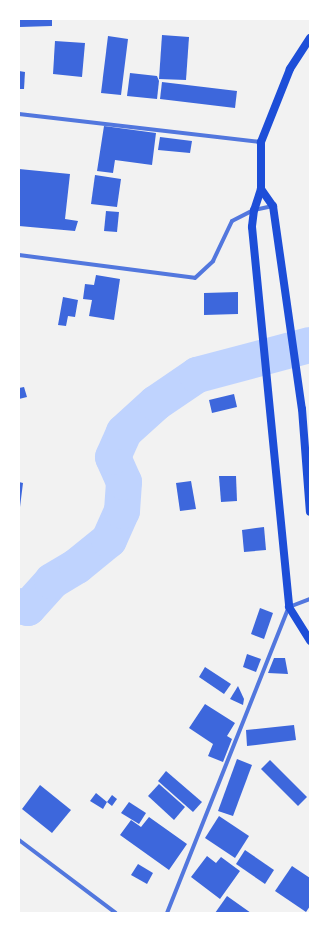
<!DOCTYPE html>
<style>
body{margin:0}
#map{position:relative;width:329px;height:932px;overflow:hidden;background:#f2f2f2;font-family:Roboto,sans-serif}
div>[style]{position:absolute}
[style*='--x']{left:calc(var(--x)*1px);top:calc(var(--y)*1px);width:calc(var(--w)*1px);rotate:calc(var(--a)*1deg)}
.river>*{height:36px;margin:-18px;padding:0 18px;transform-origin:18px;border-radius:18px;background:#bfd3fe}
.building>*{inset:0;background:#3d67dc}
.minor>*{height:4px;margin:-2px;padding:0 2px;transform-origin:2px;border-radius:2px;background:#5277de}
.secondary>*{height:8px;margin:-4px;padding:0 4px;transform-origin:4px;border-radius:4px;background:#1d4ed8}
span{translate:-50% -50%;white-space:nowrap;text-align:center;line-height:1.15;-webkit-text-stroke:4px #fff;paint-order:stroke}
.frame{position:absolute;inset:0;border:20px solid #fff;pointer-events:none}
</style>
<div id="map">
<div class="river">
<i style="--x:19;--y:606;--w:9;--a:13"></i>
<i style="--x:28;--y:608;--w:36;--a:-48"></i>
<i style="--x:52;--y:581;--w:29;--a:-31"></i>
<i style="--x:77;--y:566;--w:41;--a:-39.1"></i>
<i style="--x:109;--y:540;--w:32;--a:-66"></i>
<i style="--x:122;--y:511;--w:29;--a:-86"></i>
<i style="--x:124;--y:482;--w:27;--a:-114"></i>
<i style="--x:113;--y:457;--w:27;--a:-66"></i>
<i style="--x:124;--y:432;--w:43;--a:-42.2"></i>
<i style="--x:156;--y:403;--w:50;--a:-34.3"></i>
<i style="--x:197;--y:375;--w:117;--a:-14.9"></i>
</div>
<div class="building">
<i style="clip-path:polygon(20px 19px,52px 19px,52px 26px,20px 27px)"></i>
<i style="clip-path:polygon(162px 35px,189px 37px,186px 80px,159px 79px)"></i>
<i style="clip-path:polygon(108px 36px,128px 39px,121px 95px,101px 93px)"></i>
<i style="clip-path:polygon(55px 41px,85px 43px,82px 77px,53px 74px)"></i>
<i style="clip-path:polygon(19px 71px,25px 72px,24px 89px,19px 89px)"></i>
<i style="clip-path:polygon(130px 73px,157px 76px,159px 81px,157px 99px,127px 96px)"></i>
<i style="clip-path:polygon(162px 82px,237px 91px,235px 108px,160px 99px)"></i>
<i style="clip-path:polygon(104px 126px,156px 133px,152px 165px,115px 160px,113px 173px,97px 171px)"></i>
<i style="clip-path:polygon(160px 137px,192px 141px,190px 153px,158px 150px)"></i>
<i style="clip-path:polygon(19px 169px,70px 174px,65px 219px,78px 221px,75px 231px,19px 226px)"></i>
<i style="clip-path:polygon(95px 175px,121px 179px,117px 207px,91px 204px)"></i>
<i style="clip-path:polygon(106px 211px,119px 212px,117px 232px,104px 231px)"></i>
<i style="clip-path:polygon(96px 275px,120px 279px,114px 320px,89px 316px,92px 300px,83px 299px,85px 284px,94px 285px)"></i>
<i style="clip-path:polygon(238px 292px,238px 314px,204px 315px,204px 293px)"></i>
<i style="clip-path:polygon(63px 297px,78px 300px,75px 317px,68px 316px,66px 326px,58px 325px)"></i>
<i style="clip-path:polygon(24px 387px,27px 397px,19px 399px,19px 388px)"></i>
<i style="clip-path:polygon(234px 394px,237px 407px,212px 413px,209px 400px)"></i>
<i style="clip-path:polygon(219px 476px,236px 476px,237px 501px,221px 502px)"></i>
<i style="clip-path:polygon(191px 481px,196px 509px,180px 511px,176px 483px)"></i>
<i style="clip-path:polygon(19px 482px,23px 483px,20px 507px,19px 507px)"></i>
<i style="clip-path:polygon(264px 527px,266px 550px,244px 552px,242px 530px)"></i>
<i style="clip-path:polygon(260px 608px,273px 613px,264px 639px,251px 634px)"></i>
<i style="clip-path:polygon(247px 654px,261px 659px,256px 672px,243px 667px)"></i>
<i style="clip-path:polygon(274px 658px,285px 658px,288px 674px,268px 673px)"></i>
<i style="clip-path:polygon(205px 667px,231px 684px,224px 694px,199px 677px)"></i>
<i style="clip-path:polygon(238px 686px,244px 699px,243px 705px,230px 699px)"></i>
<i style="clip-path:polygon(205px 704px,235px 723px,227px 736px,232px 739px,223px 762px,208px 756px,213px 744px,189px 728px)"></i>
<i style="clip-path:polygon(294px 725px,296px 740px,247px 746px,246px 730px)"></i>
<i style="clip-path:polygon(237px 759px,252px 765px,233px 816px,218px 811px)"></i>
<i style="clip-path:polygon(270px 760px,307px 797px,298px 806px,261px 769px)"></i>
<i style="clip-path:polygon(166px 771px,202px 802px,193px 812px,158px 781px)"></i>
<i style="clip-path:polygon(159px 784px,185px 807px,174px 820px,148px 796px)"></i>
<i style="clip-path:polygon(40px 785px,71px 810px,52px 833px,22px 809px)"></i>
<i style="clip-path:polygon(96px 793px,107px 802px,103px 809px,90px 801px)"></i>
<i style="clip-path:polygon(112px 795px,117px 799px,112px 806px,107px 802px)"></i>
<i style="clip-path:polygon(129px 802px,146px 813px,139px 824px,121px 813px)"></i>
<i style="clip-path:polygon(219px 816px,249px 836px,235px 858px,205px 838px)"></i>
<i style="clip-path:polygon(149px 817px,187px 844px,169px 870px,120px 835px,131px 820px,141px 827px)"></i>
<i style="clip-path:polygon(245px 850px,274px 870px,265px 884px,236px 864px)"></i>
<i style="clip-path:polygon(207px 856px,216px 863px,221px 857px,240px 871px,220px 899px,191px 877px)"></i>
<i style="clip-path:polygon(138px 864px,153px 873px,147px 884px,131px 875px)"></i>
<i style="clip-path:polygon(292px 866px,310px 878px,310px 906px,306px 912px,275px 891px)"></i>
<i style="clip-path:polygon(227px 896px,251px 913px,215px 913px)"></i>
</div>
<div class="minor">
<i style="--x:19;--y:114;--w:244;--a:6.6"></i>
<i style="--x:19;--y:255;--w:177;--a:7.4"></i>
<i style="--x:195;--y:278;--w:25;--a:-43"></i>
<i style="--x:213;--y:261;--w:44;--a:-64.6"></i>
<i style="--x:232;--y:221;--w:25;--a:-27"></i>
<i style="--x:254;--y:210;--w:19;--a:-12"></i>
<i style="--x:19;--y:840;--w:121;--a:37"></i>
<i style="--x:167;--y:913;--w:329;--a:-68.3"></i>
<i style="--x:289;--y:607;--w:22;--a:-21"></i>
</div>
<div class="secondary">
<i style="--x:310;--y:38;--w:37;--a:123"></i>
<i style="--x:290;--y:69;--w:79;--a:111.7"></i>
<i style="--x:261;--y:142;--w:47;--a:90"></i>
<i style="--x:261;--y:189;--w:22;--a:108"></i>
<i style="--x:254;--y:210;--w:17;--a:97"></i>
<i style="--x:252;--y:227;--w:382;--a:84.4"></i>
<i style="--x:289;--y:607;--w:40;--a:58"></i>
<i style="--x:261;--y:189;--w:21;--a:55"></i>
<i style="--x:273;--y:206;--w:205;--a:81.9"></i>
<i style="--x:302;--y:409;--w:103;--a:85.6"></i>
</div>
<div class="frame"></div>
</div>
